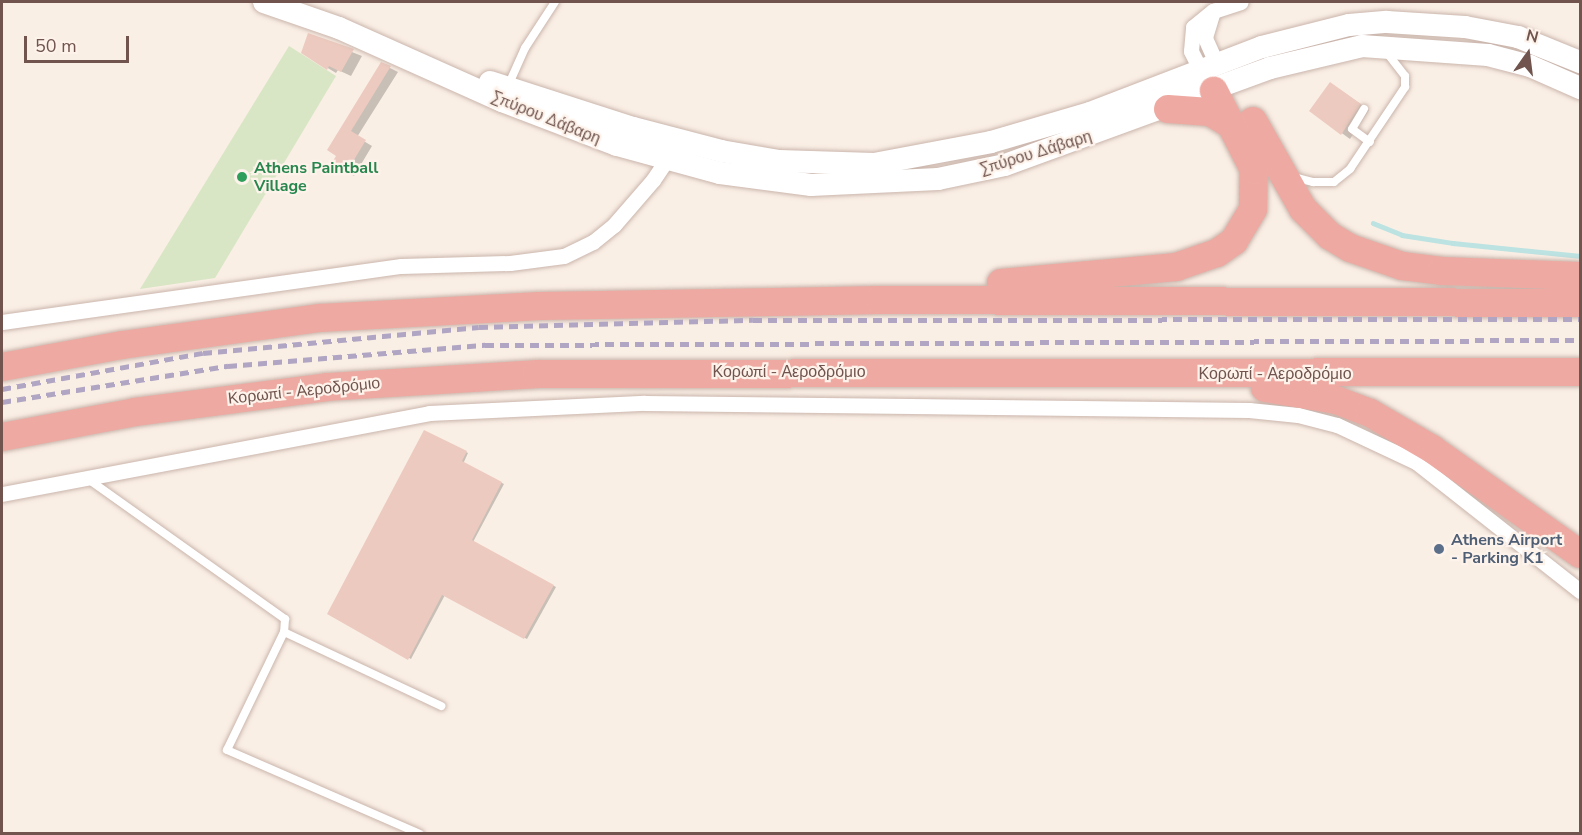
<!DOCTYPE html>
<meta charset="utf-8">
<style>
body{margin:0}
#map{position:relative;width:1582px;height:835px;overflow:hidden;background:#faefe5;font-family:"Nunito Sans",sans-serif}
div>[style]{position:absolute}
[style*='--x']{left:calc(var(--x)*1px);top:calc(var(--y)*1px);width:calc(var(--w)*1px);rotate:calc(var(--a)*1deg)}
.green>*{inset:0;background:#d8e6c5}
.shadow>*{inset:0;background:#0003}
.stream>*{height:4.5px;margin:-2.25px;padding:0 2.25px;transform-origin:2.25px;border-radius:2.25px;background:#bce2e1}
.building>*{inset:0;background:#edcabf}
.roads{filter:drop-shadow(0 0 2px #cab5ac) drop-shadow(0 0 2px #cab5ac)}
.lane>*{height:8px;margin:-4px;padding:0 4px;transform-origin:4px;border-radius:4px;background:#fff}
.street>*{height:15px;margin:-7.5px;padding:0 7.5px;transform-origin:7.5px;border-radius:7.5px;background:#fff}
.secondary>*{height:22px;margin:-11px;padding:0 11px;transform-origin:11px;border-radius:11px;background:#fff}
.highway>*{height:28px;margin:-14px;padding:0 14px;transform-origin:14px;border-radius:14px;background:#eeaaa2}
.rail>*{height:4.5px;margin-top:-2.25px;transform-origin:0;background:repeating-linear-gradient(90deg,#b0a5c2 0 9px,transparent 0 15px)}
.dots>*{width:16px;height:16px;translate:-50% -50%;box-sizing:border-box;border:3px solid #fdf3eb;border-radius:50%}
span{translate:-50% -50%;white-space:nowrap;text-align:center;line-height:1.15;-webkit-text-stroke:4.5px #fdf3eb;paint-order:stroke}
.street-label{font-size:16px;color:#70544d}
.leisure-label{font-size:16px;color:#27864d;font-weight:700}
.left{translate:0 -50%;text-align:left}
.service-label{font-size:16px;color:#4e5e75;font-weight:700}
.frame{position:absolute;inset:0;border:3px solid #70544d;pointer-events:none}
.north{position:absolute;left:1498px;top:24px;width:60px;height:60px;-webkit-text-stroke:4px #fdf3eb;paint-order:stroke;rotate:14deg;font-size:16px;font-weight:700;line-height:24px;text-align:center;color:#70544d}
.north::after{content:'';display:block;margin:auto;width:21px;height:27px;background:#70544d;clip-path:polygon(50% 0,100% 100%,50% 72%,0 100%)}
.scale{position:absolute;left:24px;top:36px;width:105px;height:27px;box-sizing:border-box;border:3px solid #70544d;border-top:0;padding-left:8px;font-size:18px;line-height:21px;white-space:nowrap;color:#70544d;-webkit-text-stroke:4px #fdf3eb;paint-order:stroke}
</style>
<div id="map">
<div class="green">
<i style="clip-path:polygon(289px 46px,336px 76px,215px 278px,140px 289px)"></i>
</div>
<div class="shadow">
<i style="clip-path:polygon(309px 35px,362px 56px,351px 76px,338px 70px,336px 73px,303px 53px)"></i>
<i style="clip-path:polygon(382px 64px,398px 72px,357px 137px,372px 146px,354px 176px,333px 164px)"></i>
<i style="clip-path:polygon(1339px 89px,1369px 110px,1350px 139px,1311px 111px)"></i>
<i style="clip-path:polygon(425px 432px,468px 453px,463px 464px,504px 484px,473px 542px,556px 587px,527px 639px,445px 595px,411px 659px,329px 613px)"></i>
</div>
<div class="stream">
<i style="--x:1373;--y:223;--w:31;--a:22"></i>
<i style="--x:1402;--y:235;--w:52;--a:8.9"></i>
<i style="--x:1453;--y:243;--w:128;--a:5.8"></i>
</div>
<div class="building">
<i style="clip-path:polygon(308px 33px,354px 49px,341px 72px,329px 66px,327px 70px,301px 53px)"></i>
<i style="clip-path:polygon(381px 62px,391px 66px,351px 131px,366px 140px,346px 173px,331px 164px,336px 156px,327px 150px)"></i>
<i style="clip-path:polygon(1330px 82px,1361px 104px,1341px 135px,1309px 111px)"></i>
<i style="clip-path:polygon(424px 430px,467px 451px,462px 461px,502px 482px,472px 540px,554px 585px,524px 639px,442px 595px,408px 660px,327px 614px)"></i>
</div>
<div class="roads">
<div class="lane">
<i style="--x:508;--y:86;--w:42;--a:-65.9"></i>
<i style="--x:525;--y:48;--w:55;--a:-56.9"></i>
<i style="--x:1364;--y:109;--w:23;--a:121"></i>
<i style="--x:1352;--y:129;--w:22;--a:36"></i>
<i style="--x:1293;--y:177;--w:21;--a:14"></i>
<i style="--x:1313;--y:182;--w:21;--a:0"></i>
<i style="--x:1334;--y:182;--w:21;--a:-39"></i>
<i style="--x:1350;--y:169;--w:99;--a:-56.1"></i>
<i style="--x:1405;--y:87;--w:11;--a:-90"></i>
<i style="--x:1405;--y:76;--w:29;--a:-128"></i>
<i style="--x:88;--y:479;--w:242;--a:35.4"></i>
<i style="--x:285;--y:619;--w:13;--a:94"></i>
<i style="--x:284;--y:632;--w:131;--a:115.8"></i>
<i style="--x:227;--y:750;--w:210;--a:23.5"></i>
<i style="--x:284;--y:632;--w:174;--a:25.2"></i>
</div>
<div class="street">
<i style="--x:1213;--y:11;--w:28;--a:107"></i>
<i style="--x:1205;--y:38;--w:27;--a:66"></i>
<i style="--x:1200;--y:69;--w:20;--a:-117"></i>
<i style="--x:1191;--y:51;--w:24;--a:-85"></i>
<i style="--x:1193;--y:27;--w:26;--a:-39"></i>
<i style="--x:1213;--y:11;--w:29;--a:-18"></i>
<i style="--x:2;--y:322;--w:403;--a:-8"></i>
<i style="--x:401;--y:266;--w:109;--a:-1.6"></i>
<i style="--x:510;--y:263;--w:54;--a:-7.4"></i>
<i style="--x:564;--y:256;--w:32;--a:-26"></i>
<i style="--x:593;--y:242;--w:27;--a:-39"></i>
<i style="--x:614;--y:225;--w:60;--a:-49.1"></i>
<i style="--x:653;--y:180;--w:34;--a:-56"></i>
<i style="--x:2;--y:494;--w:435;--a:-10.7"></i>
<i style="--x:429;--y:413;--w:216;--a:-2.7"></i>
<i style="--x:645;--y:403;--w:604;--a:0.66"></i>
<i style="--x:1249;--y:410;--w:49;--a:5.8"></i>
<i style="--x:1298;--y:415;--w:40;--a:14.4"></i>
<i style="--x:1337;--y:425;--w:87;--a:25.1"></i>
<i style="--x:1416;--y:462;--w:209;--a:38.2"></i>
</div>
<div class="secondary">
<i style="--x:264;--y:2;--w:79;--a:19.1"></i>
<i style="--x:339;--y:28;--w:179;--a:24.1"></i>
<i style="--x:502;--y:101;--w:123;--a:20.9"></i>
<i style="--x:617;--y:145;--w:107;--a:15.2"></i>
<i style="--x:720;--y:173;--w:92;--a:7.5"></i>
<i style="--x:811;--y:185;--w:127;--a:-2.7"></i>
<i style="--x:938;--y:179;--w:68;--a:-11.8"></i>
<i style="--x:1005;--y:165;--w:282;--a:-20.1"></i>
<i style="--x:1270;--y:68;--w:95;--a:-13.4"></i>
<i style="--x:1362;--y:46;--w:126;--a:4.1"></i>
<i style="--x:1488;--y:55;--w:43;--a:14.7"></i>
<i style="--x:1530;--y:66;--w:55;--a:23.7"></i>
<i style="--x:490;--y:82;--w:150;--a:17.8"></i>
<i style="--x:633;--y:128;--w:91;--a:14.6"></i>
<i style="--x:721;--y:151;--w:59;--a:9.8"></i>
<i style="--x:779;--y:161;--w:95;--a:1.8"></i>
<i style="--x:874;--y:164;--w:119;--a:-10.6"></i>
<i style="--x:991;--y:142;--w:103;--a:-16.3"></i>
<i style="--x:1090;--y:113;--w:184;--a:-21"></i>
<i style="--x:1262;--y:47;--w:90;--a:-14.2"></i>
<i style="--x:1349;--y:25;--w:38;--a:-5"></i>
<i style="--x:1387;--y:22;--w:78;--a:3.7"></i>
<i style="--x:1465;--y:27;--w:54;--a:10.7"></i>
<i style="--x:1518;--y:37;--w:67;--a:22"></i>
</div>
<div class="highway">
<i style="--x:1168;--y:109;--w:42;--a:4.1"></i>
<i style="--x:1210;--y:112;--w:29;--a:31"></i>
<i style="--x:1253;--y:121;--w:101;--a:60.4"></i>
<i style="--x:1303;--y:209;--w:38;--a:45"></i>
<i style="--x:1330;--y:236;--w:23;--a:31"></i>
<i style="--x:1350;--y:248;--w:55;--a:19.1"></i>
<i style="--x:1402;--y:266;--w:40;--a:7.1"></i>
<i style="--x:1442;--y:271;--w:138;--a:2.1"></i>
<i style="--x:1001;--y:283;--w:176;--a:-5.2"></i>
<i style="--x:1176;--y:267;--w:43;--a:-18.9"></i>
<i style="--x:1217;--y:253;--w:21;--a:-35"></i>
<i style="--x:1234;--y:241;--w:37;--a:-59"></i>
<i style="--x:1253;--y:209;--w:39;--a:-89"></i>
<i style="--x:1254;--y:170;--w:89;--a:-116.9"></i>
<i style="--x:2;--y:367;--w:122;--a:-10.4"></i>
<i style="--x:122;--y:345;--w:200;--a:-7.8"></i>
<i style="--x:320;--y:318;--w:220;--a:-3.1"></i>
<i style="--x:540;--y:306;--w:340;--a:-1"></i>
<i style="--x:880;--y:300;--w:700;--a:0.25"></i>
<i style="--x:1265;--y:388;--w:72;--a:9.6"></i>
<i style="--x:1336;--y:400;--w:36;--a:21"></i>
<i style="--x:1370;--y:413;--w:72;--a:30.1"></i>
<i style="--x:1432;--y:449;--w:181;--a:35.4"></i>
<i style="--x:2;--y:437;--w:135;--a:-10.6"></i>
<i style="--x:135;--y:412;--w:194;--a:-7.4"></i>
<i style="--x:327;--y:387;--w:210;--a:-3.5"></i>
<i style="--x:537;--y:374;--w:1043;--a:-0.11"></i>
</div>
</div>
<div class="rail">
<i style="--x:2;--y:389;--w:204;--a:-10.2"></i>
<i style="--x:203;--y:353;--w:277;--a:-5.4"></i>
<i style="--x:479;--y:327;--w:274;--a:-1.5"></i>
<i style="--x:753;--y:320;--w:827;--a:-0.07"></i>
<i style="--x:2;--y:402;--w:229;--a:-9.1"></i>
<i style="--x:228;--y:366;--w:258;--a:-4.7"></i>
<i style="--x:485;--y:345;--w:1095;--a:-0.26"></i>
</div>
<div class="dots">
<i style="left:242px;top:177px;background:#2e9e5b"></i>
<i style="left:1439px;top:549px;background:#5c6f8a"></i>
</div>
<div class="street-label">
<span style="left:546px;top:118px;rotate:22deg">Σπύρου Δάβαρη</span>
<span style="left:1036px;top:153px;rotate:-17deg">Σπύρου Δάβαρη</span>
<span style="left:789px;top:372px">Κορωπί - Αεροδρόμιο</span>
<span style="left:1275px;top:374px">Κορωπί - Αεροδρόμιο</span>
<span style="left:304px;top:391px;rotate:-6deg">Κορωπί - Αεροδρόμιο</span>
</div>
<div class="leisure-label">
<span class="left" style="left:254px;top:177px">Athens Paintball<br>Village</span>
</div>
<div class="service-label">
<span class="left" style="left:1451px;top:549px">Athens Airport<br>- Parking K1</span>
</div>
<div class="frame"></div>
<div class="north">N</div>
<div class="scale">50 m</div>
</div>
